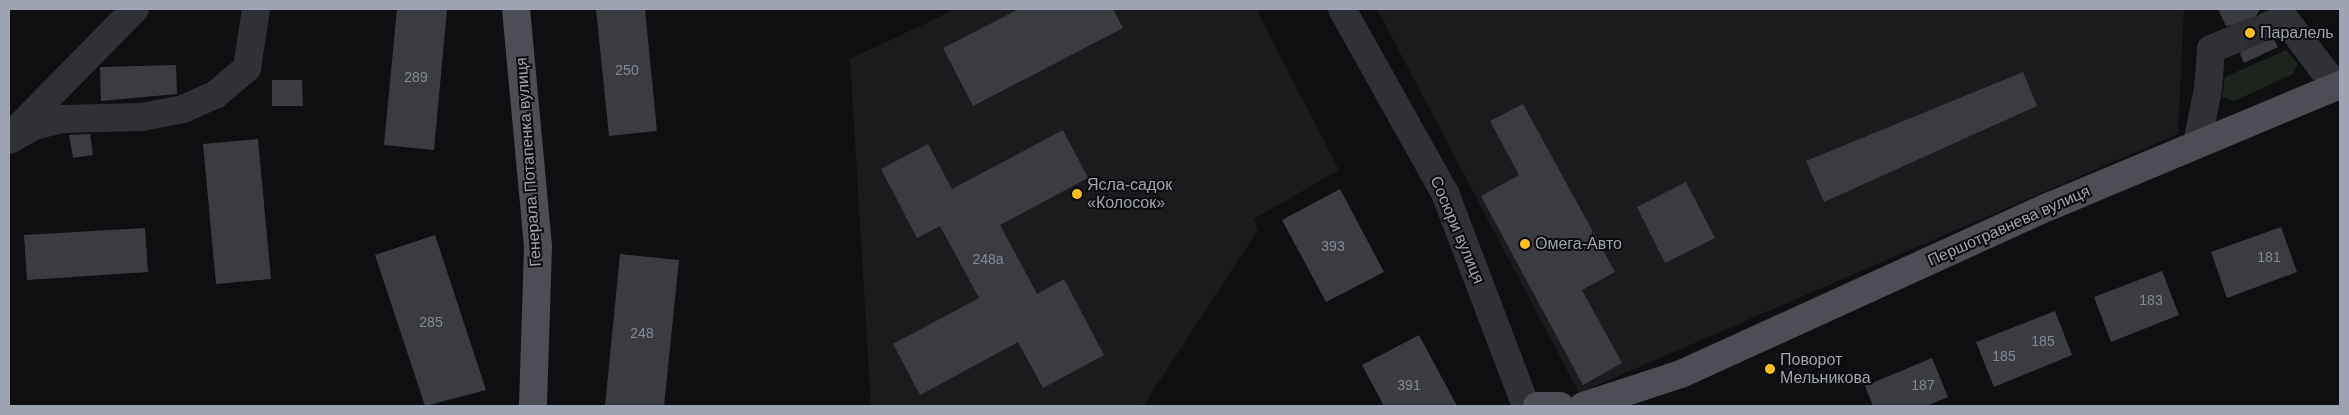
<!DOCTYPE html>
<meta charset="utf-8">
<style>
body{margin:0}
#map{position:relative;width:2349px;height:415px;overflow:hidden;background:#0f0f11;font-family:Arial,sans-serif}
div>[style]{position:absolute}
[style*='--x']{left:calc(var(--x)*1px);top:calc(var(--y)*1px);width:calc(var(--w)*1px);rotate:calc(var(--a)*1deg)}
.built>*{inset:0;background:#1b1b1e}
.green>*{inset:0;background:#1c241d}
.building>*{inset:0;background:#3b3c41}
.minor-tunnel>*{height:28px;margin-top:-14px;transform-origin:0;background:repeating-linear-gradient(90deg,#2c2d31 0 28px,transparent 0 42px)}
.minor>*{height:28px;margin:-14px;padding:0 14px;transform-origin:14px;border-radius:14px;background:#303136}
.major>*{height:28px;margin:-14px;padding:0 14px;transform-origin:14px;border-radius:14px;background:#4c4d55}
.dots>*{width:14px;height:14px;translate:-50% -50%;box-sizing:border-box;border:2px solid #0b0a0c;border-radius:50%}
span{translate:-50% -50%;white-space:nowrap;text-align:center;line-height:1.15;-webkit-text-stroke:4px #0b0a0c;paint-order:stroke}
.number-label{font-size:14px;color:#868a96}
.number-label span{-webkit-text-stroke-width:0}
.poi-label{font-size:16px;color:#9fa4b3}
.left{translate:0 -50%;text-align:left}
.street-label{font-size:16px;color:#9fa4b3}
.frame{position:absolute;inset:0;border:10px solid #9fa4b3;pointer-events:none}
</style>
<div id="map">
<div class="built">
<i style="clip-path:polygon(956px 9px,1256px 9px,1339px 170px,1254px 219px,1258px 230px,1143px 406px,871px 406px,850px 59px)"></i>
<i style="clip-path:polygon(1377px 9px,2184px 9px,2178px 134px,1579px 393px)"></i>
</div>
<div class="green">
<i style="clip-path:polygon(2286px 50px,2298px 64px,2293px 74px,2234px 101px,2222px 97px,2225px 77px)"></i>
</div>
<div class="building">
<i style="clip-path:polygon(397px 9px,447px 9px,434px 150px,384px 145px)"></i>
<i style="clip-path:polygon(596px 9px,645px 9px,657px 131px,609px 136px)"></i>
<i style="clip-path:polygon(1019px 9px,1113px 9px,1123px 28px,973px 106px,943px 48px)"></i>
<i style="clip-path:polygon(2218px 9px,2260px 9px,2252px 23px,2253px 32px,2264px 41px,2274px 40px,2278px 47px,2244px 63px,2240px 54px,2248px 43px,2247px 34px,2236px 25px,2226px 26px)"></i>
<i style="clip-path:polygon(176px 65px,177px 94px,101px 101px,100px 67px)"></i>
<i style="clip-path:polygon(2023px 72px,2037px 106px,1824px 202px,1806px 161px)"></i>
<i style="clip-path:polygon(272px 80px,302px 80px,303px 106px,272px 106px)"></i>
<i style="clip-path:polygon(1523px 104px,1615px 272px,1582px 290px,1622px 363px,1583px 385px,1481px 196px,1519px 175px,1490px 121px)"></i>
<i style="clip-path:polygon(1063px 130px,1088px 178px,1000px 225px,1037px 294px,1064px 279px,1104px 355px,1043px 388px,1018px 342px,920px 395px,893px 344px,979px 298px,940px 226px,917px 238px,881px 169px,928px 144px,952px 189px)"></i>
<i style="clip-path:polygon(90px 134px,93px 155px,73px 158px,69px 135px)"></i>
<i style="clip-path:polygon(258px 139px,271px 279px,216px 284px,203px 144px)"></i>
<i style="clip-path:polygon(1686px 182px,1715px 238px,1665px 263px,1637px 207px)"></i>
<i style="clip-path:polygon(1340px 189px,1384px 272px,1326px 302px,1282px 220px)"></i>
<i style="clip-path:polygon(2281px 227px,2297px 272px,2227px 298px,2211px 252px)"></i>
<i style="clip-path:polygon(145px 228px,148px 272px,27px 280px,24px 235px)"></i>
<i style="clip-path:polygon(435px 235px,486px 390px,425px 406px,375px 255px)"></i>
<i style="clip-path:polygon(620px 254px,679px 260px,664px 406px,605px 406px)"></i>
<i style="clip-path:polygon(2162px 271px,2179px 315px,2111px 342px,2094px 297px)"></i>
<i style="clip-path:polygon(2055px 311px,2072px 355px,1994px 387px,1976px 342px)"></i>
<i style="clip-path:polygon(1419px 335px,1457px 406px,1384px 406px,1362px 365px)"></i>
<i style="clip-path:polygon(1932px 358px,1948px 397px,1926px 406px,1873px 406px,1865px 386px)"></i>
</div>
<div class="minor-tunnel">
<i style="--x:2233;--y:40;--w:37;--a:-22"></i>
</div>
<div class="minor">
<i style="--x:1342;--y:9;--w:211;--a:60.8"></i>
<i style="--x:1445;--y:193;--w:228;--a:69.2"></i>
<i style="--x:2267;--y:26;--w:19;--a:-21"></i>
<i style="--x:2285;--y:19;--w:85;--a:53.1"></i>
<i style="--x:15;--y:131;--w:171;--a:-45.5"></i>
<i style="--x:9;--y:140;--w:29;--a:-29"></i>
<i style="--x:34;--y:126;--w:29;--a:-14"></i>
<i style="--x:62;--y:119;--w:80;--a:-1.4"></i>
<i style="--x:142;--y:117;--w:42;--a:-11"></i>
<i style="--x:183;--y:109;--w:35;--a:-24"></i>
<i style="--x:215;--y:95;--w:42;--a:-40.2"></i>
<i style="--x:247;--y:68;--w:60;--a:-81.3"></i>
<i style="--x:2197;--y:144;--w:56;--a:-78.7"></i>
<i style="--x:2208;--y:89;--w:40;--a:-85.7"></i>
<i style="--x:2211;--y:49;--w:24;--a:-22"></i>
</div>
<div class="major">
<i style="--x:516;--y:9;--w:238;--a:84.7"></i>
<i style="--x:538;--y:246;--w:160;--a:91.8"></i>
<i style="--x:1537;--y:406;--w:23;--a:0"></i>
<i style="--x:1583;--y:406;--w:103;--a:-18.1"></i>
<i style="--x:1681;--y:374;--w:403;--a:-24.5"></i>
<i style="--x:2048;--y:207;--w:316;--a:-22.7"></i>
</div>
<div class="dots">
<i style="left:2250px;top:33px;background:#ffc119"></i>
<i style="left:1077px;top:194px;background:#ffc119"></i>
<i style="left:1525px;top:244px;background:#ffc119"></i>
<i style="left:1770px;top:369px;background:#ffc119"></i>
</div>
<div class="number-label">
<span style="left:627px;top:70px">250</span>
<span style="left:416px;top:77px">289</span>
<span style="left:1333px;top:246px">393</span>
<span style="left:2269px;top:257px">181</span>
<span style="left:988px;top:259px">248а</span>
<span style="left:2151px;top:300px">183</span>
<span style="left:431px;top:322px">285</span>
<span style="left:642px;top:333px">248</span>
<span style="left:2043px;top:341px">185</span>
<span style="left:2004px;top:356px">185</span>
<span style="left:1409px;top:385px">391</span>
<span style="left:1923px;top:385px">187</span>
</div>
<div class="poi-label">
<span class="left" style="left:2260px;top:33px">Паралель</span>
<span class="left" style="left:1087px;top:194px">Ясла-садок<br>«Колосок»</span>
<span class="left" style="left:1535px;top:244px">Омега-Авто</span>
<span class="left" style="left:1780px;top:369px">Поворот<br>Мельникова</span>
</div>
<div class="street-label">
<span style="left:529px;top:162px;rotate:-94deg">Генерала Потапенка вулиця</span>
<span style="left:2009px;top:226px;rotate:-24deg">Першотравнева вулиця</span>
<span style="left:1457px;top:230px;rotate:67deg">Сосюри вулиця</span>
</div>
<div class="frame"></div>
</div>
